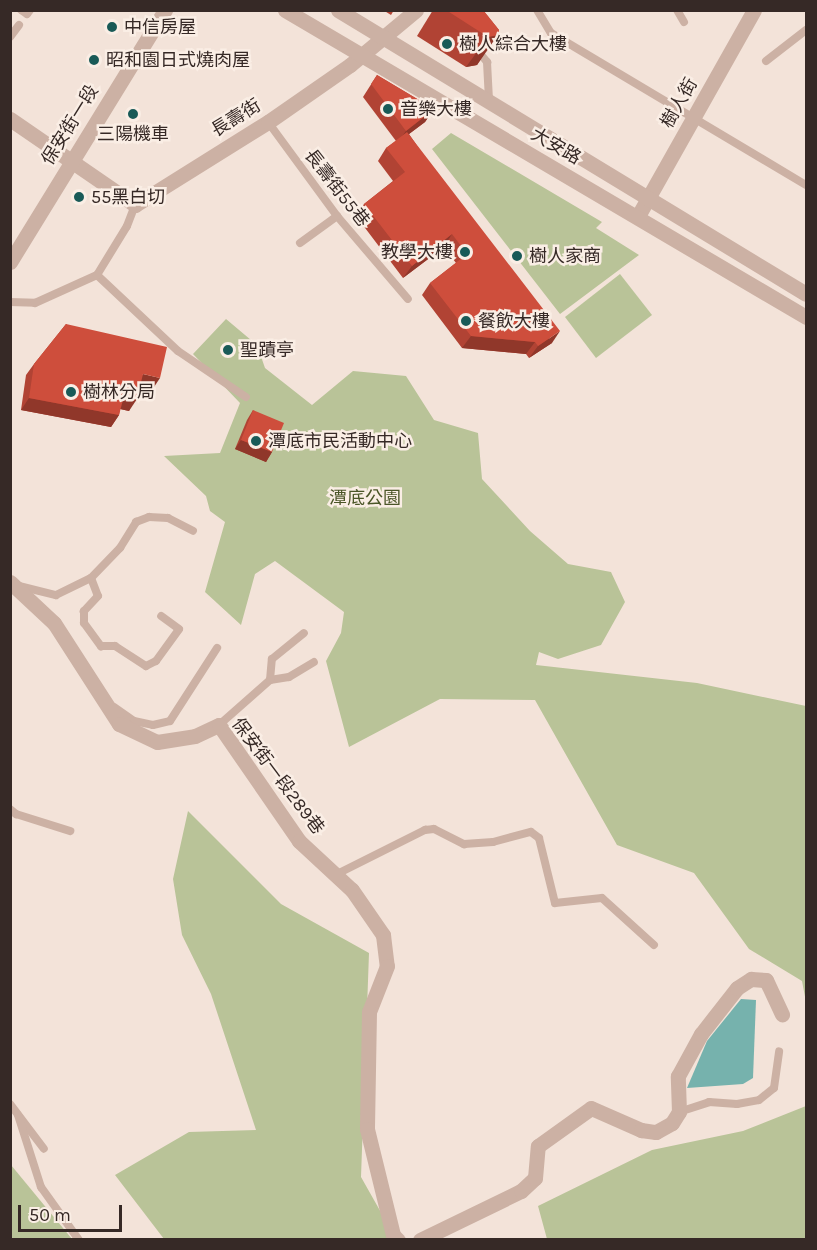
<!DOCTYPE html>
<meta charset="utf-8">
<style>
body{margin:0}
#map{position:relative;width:817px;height:1250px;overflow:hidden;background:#f3e3d9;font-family:Karla,"Noto Sans TC",sans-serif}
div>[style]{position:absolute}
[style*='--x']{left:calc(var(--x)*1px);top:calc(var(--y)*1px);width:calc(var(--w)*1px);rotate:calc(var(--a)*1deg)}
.green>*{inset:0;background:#b9c398}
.water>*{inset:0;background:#76b2ad}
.service>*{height:8px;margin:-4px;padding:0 4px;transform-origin:4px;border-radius:4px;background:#ccb1a4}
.minor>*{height:15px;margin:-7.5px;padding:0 7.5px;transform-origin:7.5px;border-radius:7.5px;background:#ccb1a4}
.tertiary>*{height:15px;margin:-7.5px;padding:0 7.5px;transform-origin:7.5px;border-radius:7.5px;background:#ccb1a4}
.wall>*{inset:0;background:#b14334}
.shaded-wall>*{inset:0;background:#90372a}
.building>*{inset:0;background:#ce4e3c}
.dots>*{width:16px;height:16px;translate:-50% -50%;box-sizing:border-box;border:3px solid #faeee5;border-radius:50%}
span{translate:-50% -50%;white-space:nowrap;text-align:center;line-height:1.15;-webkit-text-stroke:5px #faeee5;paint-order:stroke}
.poi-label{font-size:18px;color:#362926}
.left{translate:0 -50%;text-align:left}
.right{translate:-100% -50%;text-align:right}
.street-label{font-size:18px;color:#362926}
.park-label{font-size:18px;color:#4b5628}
.frame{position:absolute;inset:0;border:12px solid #362926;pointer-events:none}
.scale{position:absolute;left:18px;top:1205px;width:104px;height:27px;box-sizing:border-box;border:3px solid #362926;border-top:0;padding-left:8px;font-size:18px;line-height:21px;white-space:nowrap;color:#362926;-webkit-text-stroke:4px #faeee5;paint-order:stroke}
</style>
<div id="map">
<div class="green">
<i style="clip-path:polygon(451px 133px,602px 222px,596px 228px,639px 255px,560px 314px,432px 149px)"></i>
<i style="clip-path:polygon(620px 274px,652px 315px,596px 358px,565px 317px)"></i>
<i style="clip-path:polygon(226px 319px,257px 345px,265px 368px,312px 405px,353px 371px,406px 376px,434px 420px,478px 433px,482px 479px,530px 531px,568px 564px,611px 572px,625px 602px,601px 645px,558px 659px,539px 652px,536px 665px,697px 683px,806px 706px,806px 1002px,802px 981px,749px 949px,694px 873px,617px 845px,535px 700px,440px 699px,349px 747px,326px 661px,341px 633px,344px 612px,275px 561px,255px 574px,241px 625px,205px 592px,225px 522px,210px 511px,206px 496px,164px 456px,220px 453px,240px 403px,193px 354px)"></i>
<i style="clip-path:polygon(188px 811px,281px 904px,369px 953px,361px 1177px,396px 1239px,164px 1239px,115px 1175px,189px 1132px,256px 1130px,211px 994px,182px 935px,173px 879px)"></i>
<i style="clip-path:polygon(806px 1106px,806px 1239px,547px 1239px,538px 1206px,652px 1150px,743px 1131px)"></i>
<i style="clip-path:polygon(10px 1165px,11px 1165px,72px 1239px,11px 1239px)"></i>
</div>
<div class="water">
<i style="clip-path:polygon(741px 999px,756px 1000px,753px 1078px,743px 1084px,687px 1088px,707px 1041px)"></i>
</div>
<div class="service">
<i style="--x:21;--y:10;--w:7;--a:34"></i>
<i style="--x:27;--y:14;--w:5;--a:-53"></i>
<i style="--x:537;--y:10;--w:27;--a:59"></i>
<i style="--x:551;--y:33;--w:297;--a:30.8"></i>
<i style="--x:677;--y:10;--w:14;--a:60"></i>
<i style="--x:10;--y:37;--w:15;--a:-53"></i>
<i style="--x:477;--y:50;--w:16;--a:50"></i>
<i style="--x:487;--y:62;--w:37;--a:87"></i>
<i style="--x:766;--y:61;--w:51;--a:-37.8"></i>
<i style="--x:268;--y:122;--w:117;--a:53.7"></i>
<i style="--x:337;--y:216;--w:109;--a:49.5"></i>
<i style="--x:300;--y:243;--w:46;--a:-36.1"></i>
<i style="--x:97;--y:275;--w:111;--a:43.2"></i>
<i style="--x:178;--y:351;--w:82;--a:34.1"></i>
<i style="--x:10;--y:302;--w:25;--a:2"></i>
<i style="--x:35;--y:303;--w:68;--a:-24.3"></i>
<i style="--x:97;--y:275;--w:57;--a:-58.5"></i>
<i style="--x:127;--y:226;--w:22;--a:-69"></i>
<i style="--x:91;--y:578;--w:19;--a:69"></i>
<i style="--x:98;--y:596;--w:21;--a:133"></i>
<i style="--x:84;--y:611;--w:12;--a:90"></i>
<i style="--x:84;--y:623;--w:29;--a:54"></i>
<i style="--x:101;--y:646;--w:14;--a:0"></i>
<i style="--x:115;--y:646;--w:37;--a:33"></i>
<i style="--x:146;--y:666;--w:11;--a:-27"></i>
<i style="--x:156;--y:661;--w:39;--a:-54"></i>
<i style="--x:179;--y:629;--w:22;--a:-144"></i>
<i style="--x:19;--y:586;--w:38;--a:14"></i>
<i style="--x:56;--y:595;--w:39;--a:-26"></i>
<i style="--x:91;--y:578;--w:42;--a:-46"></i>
<i style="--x:120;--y:548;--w:31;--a:-58"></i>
<i style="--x:136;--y:522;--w:14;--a:-21"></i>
<i style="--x:149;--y:517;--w:19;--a:3"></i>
<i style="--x:168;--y:518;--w:28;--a:27"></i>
<i style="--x:270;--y:680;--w:19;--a:-9"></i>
<i style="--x:289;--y:677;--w:29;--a:-31"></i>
<i style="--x:114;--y:707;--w:24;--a:35"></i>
<i style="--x:134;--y:721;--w:19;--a:12"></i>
<i style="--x:153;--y:725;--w:17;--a:-13"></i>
<i style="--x:170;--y:721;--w:87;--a:-57.2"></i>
<i style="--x:219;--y:725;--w:68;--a:-41.4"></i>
<i style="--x:270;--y:680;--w:21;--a:-85"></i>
<i style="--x:272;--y:659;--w:41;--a:-39.1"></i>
<i style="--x:10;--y:809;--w:8;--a:40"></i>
<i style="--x:16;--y:814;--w:57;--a:17.5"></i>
<i style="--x:335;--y:875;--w:101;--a:-26.6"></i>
<i style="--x:425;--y:830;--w:9;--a:-6"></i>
<i style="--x:434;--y:829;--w:34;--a:27"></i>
<i style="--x:464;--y:844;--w:29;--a:-4"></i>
<i style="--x:493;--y:842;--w:39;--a:-15"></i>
<i style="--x:531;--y:832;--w:10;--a:37"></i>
<i style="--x:539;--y:838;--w:67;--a:76.2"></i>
<i style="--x:555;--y:903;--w:47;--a:-6.1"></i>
<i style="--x:602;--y:898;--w:70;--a:42.1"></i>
<i style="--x:10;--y:1104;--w:56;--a:52.9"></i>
<i style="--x:679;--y:1112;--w:32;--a:-18"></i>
<i style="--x:709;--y:1102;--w:28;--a:4"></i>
<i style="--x:737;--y:1104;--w:22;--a:-10"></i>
<i style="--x:759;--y:1100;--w:19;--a:-39"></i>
<i style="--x:774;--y:1088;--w:37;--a:-82"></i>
<i style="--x:18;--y:1115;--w:76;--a:72.3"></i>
<i style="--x:41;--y:1187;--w:65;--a:54.4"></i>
</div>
<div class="minor">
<i style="--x:10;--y:119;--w:152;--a:34.5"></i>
<i style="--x:135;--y:205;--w:157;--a:-32"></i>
<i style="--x:268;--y:122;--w:100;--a:-34.8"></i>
<i style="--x:350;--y:65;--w:86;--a:-39.8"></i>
<i style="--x:638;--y:216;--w:236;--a:-60.6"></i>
<i style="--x:10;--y:582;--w:60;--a:43"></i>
<i style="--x:54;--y:623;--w:120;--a:57.2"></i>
<i style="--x:119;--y:724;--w:42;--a:25.3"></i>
<i style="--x:157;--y:742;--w:38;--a:-9"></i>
<i style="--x:195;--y:736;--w:26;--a:-25"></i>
<i style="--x:219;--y:725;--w:141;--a:55.4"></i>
<i style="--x:299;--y:841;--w:72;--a:42.8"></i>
<i style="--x:352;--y:890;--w:55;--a:55.4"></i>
<i style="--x:383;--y:935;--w:31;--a:83"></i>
<i style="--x:387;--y:966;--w:49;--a:111.4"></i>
<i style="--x:369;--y:1012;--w:117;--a:91"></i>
<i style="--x:367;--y:1129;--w:109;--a:76.2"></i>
<i style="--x:393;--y:1235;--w:7;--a:45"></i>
<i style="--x:420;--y:1240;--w:112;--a:-25.9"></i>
<i style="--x:521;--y:1191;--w:19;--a:-43"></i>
<i style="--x:535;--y:1178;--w:32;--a:-85"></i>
<i style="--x:538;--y:1146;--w:65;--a:-35.6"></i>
<i style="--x:591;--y:1108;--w:55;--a:23.7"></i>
<i style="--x:641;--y:1130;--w:15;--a:8"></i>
<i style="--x:656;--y:1132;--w:18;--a:-29"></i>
<i style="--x:672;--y:1123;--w:13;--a:-58"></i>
<i style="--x:679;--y:1112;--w:36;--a:-92"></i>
<i style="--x:678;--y:1076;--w:48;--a:-61.3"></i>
<i style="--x:701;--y:1034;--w:58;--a:-52"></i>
<i style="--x:737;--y:988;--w:17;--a:-33"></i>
<i style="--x:751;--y:979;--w:15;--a:4"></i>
<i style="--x:766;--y:980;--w:38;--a:65"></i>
</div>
<div class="tertiary">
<i style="--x:285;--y:10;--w:605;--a:30.51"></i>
<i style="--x:338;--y:10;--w:547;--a:31.25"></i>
<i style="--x:10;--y:262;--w:296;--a:-58.4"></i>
</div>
<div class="wall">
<i style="clip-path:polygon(383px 10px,394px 10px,391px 15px)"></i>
<i style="clip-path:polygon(433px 10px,483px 10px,499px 30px,477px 65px,466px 67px,417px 36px)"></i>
<i style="clip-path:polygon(377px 75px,434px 109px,425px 122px,409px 134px,552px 343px,529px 358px,526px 354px,462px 348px,422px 295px,430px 283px,456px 263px,444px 247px,403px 278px,356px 216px,364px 204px,393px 181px,378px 161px,386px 148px,396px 141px,363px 97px)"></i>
<i style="clip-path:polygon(66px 324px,152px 390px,140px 387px,129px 411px,120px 409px,119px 415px,111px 427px,21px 410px,26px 375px,34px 364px)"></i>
<i style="clip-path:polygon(253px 410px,272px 452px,266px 462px,235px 449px,247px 420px)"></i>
</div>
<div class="shaded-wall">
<i style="clip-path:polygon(498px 35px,477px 65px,466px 67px,488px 37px)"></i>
<i style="clip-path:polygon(434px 109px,425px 122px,397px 143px,406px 131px)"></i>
<i style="clip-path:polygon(452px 234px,444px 247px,403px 278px,412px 266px)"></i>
<i style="clip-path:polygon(560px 331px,552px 343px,529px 358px,538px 346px)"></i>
<i style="clip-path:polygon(471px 336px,535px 342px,526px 354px,462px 348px)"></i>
<i style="clip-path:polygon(143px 374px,160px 378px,152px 390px,135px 386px)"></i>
<i style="clip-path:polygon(124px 396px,137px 399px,129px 411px,116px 408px)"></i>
<i style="clip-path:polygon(29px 398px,119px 415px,111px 427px,21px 410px)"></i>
<i style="clip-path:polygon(241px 440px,272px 452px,266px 462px,235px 449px)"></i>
</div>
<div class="building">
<i style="clip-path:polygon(446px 10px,483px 10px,499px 30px,498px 35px,488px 37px)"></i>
<i style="clip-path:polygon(377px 75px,434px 109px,406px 131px,371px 84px)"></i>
<i style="clip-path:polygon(407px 132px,560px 331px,538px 346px,535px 342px,471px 336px,430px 283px,467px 254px,452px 234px,412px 266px,364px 204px,405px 172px,386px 148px)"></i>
<i style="clip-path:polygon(66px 324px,167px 347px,160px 378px,143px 374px,137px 399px,124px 396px,119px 415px,29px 398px,34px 364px)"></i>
<i style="clip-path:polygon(253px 410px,284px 423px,272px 452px,241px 440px)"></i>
</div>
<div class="dots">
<i style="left:112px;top:27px;background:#195a57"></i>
<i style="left:447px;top:44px;background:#195a57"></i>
<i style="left:94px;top:60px;background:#195a57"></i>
<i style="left:388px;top:109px;background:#195a57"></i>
<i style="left:133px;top:114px;background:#195a57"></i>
<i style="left:79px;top:197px;background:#195a57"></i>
<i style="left:465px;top:252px;background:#195a57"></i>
<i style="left:517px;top:256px;background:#195a57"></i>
<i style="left:466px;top:321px;background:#195a57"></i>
<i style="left:228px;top:350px;background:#195a57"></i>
<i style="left:71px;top:392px;background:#195a57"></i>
<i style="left:256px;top:441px;background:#195a57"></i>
</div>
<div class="poi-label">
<span class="left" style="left:124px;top:27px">中信房屋</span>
<span class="left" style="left:459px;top:44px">樹人綜合大樓</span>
<span class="left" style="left:106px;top:60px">昭和園日式燒肉屋</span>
<span class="left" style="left:400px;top:109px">音樂大樓</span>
<span style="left:133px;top:134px">三陽機車</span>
<span class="left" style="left:91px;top:197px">55黑白切</span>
<span class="right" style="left:453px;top:252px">教學大樓</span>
<span class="left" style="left:529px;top:256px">樹人家商</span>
<span class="left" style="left:478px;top:321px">餐飲大樓</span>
<span class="left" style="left:240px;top:350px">聖蹟亭</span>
<span class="left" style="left:83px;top:392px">樹林分局</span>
<span class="left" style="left:268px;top:441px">潭底市民活動中心</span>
</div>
<div class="street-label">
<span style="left:679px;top:103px;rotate:-60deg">樹人街</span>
<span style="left:236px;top:118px;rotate:-32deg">長壽街</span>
<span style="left:70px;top:125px;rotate:-58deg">保安街一段</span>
<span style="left:556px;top:146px;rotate:30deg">大安路</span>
<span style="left:337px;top:188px;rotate:52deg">長壽街55巷</span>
<span style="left:278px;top:776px;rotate:53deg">保安街一段289巷</span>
</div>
<div class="park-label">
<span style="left:365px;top:498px">潭底公園</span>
</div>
<div class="frame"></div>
<div class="scale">50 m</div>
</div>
